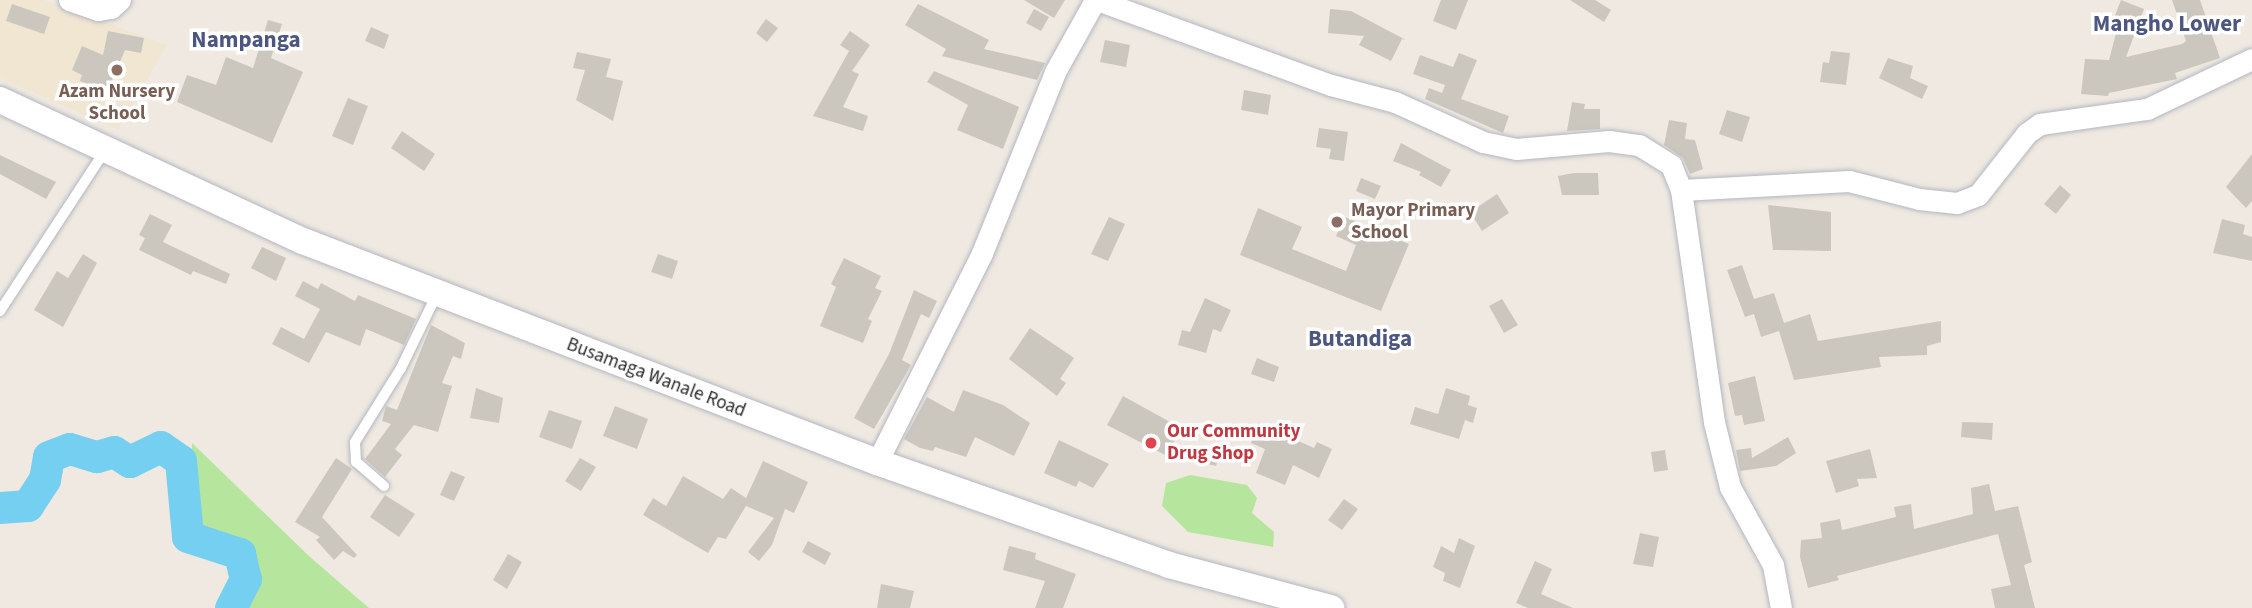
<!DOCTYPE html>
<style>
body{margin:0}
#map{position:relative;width:2252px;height:608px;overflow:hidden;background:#efe9e1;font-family:"Source Sans 3",sans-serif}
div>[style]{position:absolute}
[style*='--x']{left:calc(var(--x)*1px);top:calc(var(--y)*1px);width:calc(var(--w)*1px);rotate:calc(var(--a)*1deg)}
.education>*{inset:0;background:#f0e6d1}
.green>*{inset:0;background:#b6e59e}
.river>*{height:32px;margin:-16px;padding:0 16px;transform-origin:16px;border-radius:16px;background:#75cff0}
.building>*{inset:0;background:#cbc7bf}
.roads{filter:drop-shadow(0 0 2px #b4b7c1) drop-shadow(0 0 2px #b4b7c1)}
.service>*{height:10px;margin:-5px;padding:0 5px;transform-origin:5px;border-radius:5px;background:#fff}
.minor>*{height:21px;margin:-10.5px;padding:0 10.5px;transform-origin:10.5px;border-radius:10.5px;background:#fff}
.tertiary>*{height:26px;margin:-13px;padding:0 13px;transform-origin:13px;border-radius:13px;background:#fff}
.dots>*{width:19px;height:19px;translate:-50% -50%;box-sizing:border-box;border:4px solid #fff;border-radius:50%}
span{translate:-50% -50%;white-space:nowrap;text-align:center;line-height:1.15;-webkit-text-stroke:7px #fff;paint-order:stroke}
.education-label{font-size:19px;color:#785e54;font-weight:700}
.left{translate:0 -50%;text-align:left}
.street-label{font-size:19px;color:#2e2e2e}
.health-label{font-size:19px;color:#be3a42;font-weight:700}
.quarter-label{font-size:23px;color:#4d5680;font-weight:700}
</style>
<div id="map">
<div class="education">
<i style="clip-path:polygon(0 0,44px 0,167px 45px,118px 130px,0 78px)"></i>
</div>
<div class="green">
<i style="clip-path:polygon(192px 443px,310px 557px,369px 608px,231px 608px,246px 579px,240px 555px,188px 537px)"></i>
<i style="clip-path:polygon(1190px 475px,1247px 485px,1257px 498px,1252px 513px,1274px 532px,1273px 547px,1188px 532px,1162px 506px,1166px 483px)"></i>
</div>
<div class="river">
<i style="--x:0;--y:508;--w:28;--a:-4"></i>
<i style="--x:28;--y:506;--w:31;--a:-57"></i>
<i style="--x:45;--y:480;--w:23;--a:-80"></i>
<i style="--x:49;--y:457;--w:22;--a:-21"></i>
<i style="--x:70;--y:449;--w:28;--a:17"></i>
<i style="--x:97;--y:457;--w:18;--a:-16"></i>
<i style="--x:114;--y:452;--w:19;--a:32"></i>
<i style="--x:130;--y:462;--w:34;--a:-26"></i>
<i style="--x:161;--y:447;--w:24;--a:35"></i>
<i style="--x:181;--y:461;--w:76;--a:84.7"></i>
<i style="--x:188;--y:537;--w:55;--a:18.1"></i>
<i style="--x:240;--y:554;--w:26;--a:77"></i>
<i style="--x:246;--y:579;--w:33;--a:117"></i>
</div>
<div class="building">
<i style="clip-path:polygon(1024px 0,1065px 0,1054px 18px)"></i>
<i style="clip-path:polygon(1441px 0,1468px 0,1456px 30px,1433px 21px)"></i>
<i style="clip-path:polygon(1570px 0,1595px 0,1611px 10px,1604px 22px)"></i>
<i style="clip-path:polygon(2121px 0,2144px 9px,2126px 57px,2182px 44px,2186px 41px,2172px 0,2200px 0,2220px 58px,2175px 73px,2177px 79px,2109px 93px,2108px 96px,2081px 94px,2085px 59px,2109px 60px,2118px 26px,2112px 23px)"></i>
<i style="clip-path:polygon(12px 4px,50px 17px,44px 34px,6px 21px)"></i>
<i style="clip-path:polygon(918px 4px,989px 40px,984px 49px,1045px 63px,1037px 80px,942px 56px,946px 49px,905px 25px)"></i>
<i style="clip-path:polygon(1034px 9px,1049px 17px,1041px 31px,1026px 23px)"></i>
<i style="clip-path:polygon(1330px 9px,1351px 11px,1406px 40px,1402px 39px,1391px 61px,1359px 45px,1364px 36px,1328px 33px)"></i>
<i style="clip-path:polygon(766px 19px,778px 28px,767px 42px,756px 33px)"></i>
<i style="clip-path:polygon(268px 20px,282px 24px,271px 58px,303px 72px,272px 143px,177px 102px,187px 75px,216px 85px,226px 57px,253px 68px)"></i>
<i style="clip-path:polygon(371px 27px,389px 35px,384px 49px,365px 41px)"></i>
<i style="clip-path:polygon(108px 31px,144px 38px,141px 53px,125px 50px,109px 87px,103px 85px,101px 89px,80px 81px,82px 75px,72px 70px,82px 46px,103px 55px)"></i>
<i style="clip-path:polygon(850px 31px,870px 45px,852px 71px,859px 74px,843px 107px,868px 116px,863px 131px,813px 116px,849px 51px,840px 45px)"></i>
<i style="clip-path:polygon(1105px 40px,1130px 45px,1126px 67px,1100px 62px)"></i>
<i style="clip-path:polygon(1831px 51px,1850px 53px,1846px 85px,1820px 82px,1823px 62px,1829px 63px)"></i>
<i style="clip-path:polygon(577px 52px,611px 59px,606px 77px,623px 81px,613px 121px,576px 100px,585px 70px,573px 68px)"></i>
<i style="clip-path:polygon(1459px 53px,1477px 60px,1461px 99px,1509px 116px,1503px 133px,1425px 99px,1429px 88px,1442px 93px,1445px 85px,1413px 74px,1420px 55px,1453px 67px)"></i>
<i style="clip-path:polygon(1888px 58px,1913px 66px,1910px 78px,1928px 86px,1922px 99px,1879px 78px)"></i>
<i style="clip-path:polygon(934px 71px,1019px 107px,1003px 149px,957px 130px,968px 105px,927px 82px)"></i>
<i style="clip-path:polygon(1244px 90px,1271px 95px,1268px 115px,1241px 110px)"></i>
<i style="clip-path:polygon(348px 98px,368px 106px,353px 145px,332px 136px)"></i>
<i style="clip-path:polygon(1572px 102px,1585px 104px,1584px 109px,1600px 109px,1600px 129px,1567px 131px)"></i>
<i style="clip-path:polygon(1727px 110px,1750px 117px,1742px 142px,1719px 134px)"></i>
<i style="clip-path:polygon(1669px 120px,1687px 123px,1685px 139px,1695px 140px,1703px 169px,1690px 174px,1683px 158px,1664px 145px)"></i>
<i style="clip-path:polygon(1319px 128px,1348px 132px,1344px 161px,1329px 159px,1331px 149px,1316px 147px)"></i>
<i style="clip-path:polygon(402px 131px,435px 154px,424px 171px,391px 148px)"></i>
<i style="clip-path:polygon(1401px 143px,1451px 170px,1441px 187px,1419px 175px,1421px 172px,1393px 161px)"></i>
<i style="clip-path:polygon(2252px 154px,2252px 201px,2246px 208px,2226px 187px)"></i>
<i style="clip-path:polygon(0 155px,56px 182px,46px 199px,0 174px)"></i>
<i style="clip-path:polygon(1574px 173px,1598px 173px,1599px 195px,1562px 195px,1558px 176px)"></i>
<i style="clip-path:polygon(1361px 178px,1381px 186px,1375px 199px,1356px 191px)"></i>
<i style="clip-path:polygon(2060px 185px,2071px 195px,2056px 214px,2044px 204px)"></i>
<i style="clip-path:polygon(1497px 194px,1509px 213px,1482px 231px,1470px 212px)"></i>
<i style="clip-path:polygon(1768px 205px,1831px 212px,1831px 251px,1773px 250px)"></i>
<i style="clip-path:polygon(1258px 208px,1302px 227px,1292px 249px,1346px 271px,1356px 245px,1336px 236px,1345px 217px,1409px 244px,1381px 311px,1240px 255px)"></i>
<i style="clip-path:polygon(150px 214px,172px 225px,163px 242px,230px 274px,226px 284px,193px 271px,191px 275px,139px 250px,145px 238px,139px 235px)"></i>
<i style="clip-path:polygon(1109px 217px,1125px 224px,1108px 261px,1091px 254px)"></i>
<i style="clip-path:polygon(2222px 219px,2245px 225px,2243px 234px,2252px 237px,2252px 261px,2213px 253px)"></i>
<i style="clip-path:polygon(262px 247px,286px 258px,276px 281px,251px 268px)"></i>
<i style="clip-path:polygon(83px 254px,97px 263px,63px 327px,34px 310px,57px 271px,68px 278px)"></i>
<i style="clip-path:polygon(658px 254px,678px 261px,672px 279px,651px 272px)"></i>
<i style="clip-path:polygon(844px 258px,881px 276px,875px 288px,882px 291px,868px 319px,872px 321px,863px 343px,820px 326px,836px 287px,831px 284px)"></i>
<i style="clip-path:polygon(1742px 265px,1754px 299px,1774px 293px,1784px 323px,1810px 314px,1818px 341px,1941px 321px,1941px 342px,1927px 346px,1927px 355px,1879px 357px,1881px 367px,1794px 380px,1779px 331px,1761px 337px,1754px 314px,1745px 317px,1727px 270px)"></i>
<i style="clip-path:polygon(303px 281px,318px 289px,321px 283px,355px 301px,358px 295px,416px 319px,404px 345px,366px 329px,360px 346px,326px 332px,309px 363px,272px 344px,281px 327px,304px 339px,320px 309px,295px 296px)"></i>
<i style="clip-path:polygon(914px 290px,937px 301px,929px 318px,921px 314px,902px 360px,911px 365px,874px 429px,854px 418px,889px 354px)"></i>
<i style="clip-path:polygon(1205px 298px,1231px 310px,1221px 332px,1213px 329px,1206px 353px,1178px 345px,1182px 330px,1190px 332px)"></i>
<i style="clip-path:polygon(1502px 299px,1518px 325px,1504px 333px,1489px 306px)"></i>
<i style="clip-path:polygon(431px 325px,465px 343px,461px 359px,453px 356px,442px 383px,452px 386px,438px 432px,414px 425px,395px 449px,402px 455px,385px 477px,365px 459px,391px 424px,382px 421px,386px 406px,397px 410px)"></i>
<i style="clip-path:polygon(1030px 328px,1074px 358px,1060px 379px,1066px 383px,1057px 396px,1009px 359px)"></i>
<i style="clip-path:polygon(1257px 358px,1279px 367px,1274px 382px,1251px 374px)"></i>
<i style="clip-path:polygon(1755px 376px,1765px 421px,1744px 425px,1742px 415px,1735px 416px,1728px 383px)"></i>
<i style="clip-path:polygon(476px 388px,503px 398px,499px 423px,470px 418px)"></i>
<i style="clip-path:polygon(1446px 388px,1470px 396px,1468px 405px,1477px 408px,1473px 423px,1465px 420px,1459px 439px,1410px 424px,1415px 407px,1438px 414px)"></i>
<i style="clip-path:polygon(963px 390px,1003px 405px,1030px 423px,1014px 456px,975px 437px,966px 457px,935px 447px,933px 451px,920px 448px,904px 439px,927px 397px,954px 412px)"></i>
<i style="clip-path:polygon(1123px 396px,1181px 428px,1167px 456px,1107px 425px)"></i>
<i style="clip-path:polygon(615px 406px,648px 419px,637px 449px,603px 436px)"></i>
<i style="clip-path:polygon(549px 410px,582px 421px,572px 449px,539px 437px)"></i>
<i style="clip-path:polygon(1962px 422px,1993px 423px,1992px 440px,1961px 437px)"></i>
<i style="clip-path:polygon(1258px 423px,1314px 448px,1317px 442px,1332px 449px,1319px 478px,1293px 465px,1285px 485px,1256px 473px,1265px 449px,1251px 443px)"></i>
<i style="clip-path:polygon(1788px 437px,1796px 453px,1776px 466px,1740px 471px,1736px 450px,1751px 448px,1752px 458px)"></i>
<i style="clip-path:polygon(1059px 440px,1109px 464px,1093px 488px,1079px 481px,1076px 487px,1044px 473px)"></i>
<i style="clip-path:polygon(1200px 446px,1220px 452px,1216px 466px,1196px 461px)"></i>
<i style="clip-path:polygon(1870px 449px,1877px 478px,1857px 479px,1859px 486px,1836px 493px,1826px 461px)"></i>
<i style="clip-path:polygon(1665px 450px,1668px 470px,1654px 472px,1651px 452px)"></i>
<i style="clip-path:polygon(336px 458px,352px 469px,322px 517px,357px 555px,354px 558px,343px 551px,334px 560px,316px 540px,320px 537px,295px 522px)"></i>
<i style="clip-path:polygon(580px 458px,596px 467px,581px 491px,565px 481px)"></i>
<i style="clip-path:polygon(763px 461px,808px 482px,794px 513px,785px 509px,772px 545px,759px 561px,748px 552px,774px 518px,746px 506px,726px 539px,718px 537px,708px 553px,643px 515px,653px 498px,666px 506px,683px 476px,723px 499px,731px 488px,746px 498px)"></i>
<i style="clip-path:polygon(451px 471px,465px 477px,454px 501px,440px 495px)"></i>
<i style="clip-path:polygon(1989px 484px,1995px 511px,2018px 506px,2032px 562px,2024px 565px,2035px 608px,1995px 608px,1991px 589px,2011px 585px,1998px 534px,1837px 576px,1839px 580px,1808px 588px,1800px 557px,1801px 540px,1822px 538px,1820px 523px,1840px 519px,1842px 530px,1896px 517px,1894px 507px,1911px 504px,1914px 529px,1973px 514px,1971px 488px)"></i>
<i style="clip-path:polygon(385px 495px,415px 514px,399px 537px,370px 517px)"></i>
<i style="clip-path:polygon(1344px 499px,1358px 509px,1342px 530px,1328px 520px)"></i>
<i style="clip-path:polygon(1640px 533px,1659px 537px,1653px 567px,1633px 564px)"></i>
<i style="clip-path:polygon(1459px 538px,1475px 546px,1460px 588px,1443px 581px,1445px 573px,1433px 567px,1441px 546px,1454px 553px)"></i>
<i style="clip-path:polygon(808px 541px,831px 553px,825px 565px,802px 552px)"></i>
<i style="clip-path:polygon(1009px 546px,1036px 553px,1035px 559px,1076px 574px,1063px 608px,1035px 608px,1045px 581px,1003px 570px)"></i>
<i style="clip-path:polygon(508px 554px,522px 562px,507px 589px,493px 580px)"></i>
<i style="clip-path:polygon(1535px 561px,1552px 569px,1541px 594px,1573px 608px,1528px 608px,1516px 603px)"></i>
<i style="clip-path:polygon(881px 584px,914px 591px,910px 608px,877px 608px)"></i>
</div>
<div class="roads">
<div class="service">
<i style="--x:0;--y:311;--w:194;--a:-56.8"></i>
<i style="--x:384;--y:486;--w:37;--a:-139"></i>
<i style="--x:356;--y:462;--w:20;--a:-93"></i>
<i style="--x:355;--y:442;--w:87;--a:-58.1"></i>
<i style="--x:401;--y:368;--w:82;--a:-64.1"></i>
</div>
<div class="minor">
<i style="--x:69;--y:0;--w:31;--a:19"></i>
<i style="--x:98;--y:10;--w:13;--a:-9"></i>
<i style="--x:111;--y:8;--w:12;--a:-42"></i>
<i style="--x:1097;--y:0;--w:249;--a:20"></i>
<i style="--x:1331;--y:85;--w:66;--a:14.9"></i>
<i style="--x:1395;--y:102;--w:97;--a:24.4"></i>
<i style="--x:1483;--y:142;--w:34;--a:12"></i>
<i style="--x:1516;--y:149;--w:93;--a:-4.9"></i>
<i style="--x:1609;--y:141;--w:30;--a:8"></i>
<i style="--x:1639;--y:145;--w:38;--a:32"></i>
<i style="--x:1671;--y:165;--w:27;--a:68"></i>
<i style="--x:1681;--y:190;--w:234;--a:81.9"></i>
<i style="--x:1714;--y:422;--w:67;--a:76.2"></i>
<i style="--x:1730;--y:487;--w:89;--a:61.1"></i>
<i style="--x:1773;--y:565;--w:44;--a:79.5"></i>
<i style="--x:1681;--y:190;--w:168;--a:-3.1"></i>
<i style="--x:1849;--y:181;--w:72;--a:14.4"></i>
<i style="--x:1919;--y:199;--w:38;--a:6"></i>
<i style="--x:1957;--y:203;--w:22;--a:-21"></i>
<i style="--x:1978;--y:195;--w:79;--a:-51.7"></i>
<i style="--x:2027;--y:133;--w:16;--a:-35"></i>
<i style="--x:2040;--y:124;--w:108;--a:-8"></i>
<i style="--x:2147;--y:109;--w:116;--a:-25.5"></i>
<i style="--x:877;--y:462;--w:234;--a:-63.3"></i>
<i style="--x:982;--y:253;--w:195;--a:-68"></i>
<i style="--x:1055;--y:72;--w:82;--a:-60.9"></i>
</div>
<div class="tertiary">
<i style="--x:0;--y:100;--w:334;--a:25"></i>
<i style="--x:303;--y:241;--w:615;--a:21.06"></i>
<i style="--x:877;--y:462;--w:310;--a:19.4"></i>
<i style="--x:1169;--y:565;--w:168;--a:14.9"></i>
</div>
</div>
<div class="dots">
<i style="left:117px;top:70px;background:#8d6e63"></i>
<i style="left:1337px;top:222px;background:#8d6e63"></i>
<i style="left:1151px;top:443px;background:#e0444e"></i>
</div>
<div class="education-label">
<span style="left:117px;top:103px">Azam Nursery<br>School</span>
<span class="left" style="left:1351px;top:222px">Mayor Primary<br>School</span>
</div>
<div class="street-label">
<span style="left:656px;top:378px;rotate:21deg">Busamaga Wanale Road</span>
</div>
<div class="health-label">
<span class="left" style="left:1167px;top:443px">Our Community<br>Drug Shop</span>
</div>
<div class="quarter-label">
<span style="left:2167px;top:24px">Mangho Lower</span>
<span style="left:246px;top:40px">Nampanga</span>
<span style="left:1360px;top:339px">Butandiga</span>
</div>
</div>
